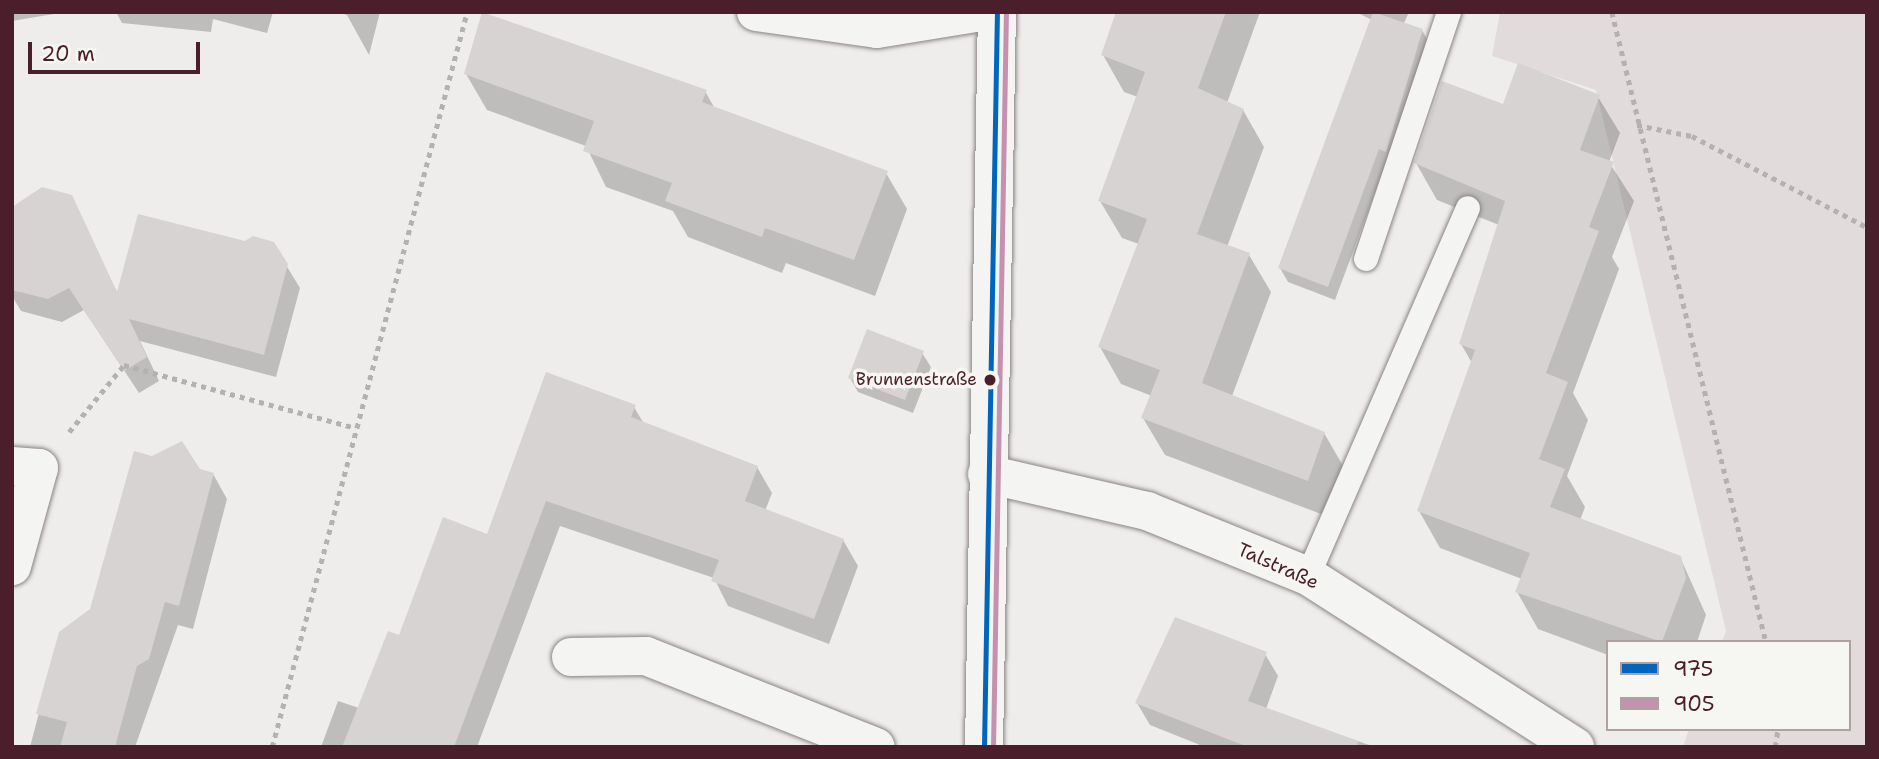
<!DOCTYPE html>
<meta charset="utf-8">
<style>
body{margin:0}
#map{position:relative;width:1879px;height:759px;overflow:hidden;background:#eeedeb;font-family:"Shantell Sans",sans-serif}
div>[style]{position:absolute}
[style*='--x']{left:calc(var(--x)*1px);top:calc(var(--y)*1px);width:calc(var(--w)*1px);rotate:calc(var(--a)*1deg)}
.green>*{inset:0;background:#e1dcdb}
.shadow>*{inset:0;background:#0003}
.building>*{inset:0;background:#d6d3d2}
.path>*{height:4.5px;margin-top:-2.25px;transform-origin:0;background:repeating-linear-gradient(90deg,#b5b1b0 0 5px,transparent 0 10px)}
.roads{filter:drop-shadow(0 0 2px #8c8385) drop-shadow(0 0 2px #8c8385)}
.lane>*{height:24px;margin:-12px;padding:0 12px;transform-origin:12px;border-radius:12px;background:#f4f4f2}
.street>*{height:38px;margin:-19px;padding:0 19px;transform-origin:19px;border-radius:19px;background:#f4f4f2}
.bus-1>*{height:5px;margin:-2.5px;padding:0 2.5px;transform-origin:2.5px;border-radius:2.5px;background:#0065bd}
.bus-2>*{height:5px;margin:-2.5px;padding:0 2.5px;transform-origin:2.5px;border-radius:2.5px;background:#c491b0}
.dots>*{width:19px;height:19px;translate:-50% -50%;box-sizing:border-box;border:4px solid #f6f6f2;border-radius:50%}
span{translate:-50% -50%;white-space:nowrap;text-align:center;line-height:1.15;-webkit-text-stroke:7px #f6f6f2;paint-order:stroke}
.bus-label{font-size:17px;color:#4a1f2b}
.right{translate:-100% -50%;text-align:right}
.street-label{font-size:19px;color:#4a1f2b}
.frame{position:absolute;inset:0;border:14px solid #4a1f2b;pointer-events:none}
.legend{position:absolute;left:1606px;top:640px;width:245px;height:91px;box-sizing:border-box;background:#f6f6f2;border:2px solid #b1a0a2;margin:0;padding:9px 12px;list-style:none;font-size:21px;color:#4a1f2b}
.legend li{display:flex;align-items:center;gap:14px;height:35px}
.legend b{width:35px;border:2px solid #b1a0a2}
.scale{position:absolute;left:28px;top:42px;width:172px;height:32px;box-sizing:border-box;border:4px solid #4a1f2b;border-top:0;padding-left:9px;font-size:21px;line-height:24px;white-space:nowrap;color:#4a1f2b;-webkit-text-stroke:5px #f6f6f2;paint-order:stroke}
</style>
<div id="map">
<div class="green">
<i style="clip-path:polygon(1500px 12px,1867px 12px,1867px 747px,1683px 747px,1689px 729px,1849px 729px,1849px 642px,1722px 642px,1726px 631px,1596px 90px,1492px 56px)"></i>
</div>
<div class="shadow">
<i style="clip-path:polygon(12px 12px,66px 12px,12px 21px)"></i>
<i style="clip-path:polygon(116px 12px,273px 12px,267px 33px,213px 19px,211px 32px,122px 23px)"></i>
<i style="clip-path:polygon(338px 12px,380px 12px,369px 55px,347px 15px)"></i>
<i style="clip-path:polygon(1118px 12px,1260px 12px,1227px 103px,1243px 110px,1264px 147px,1227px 247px,1249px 255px,1271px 292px,1232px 396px,1324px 433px,1346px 471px,1329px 517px,1165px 455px,1143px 418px,1152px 396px,1121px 384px,1100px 347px,1139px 244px,1122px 238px,1100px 201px,1138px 97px,1124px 92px,1103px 55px)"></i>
<i style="clip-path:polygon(1356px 12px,1409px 12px,1404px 23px,1422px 30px,1430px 45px,1335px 300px,1288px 282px,1280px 268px,1372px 20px)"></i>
<i style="clip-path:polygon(466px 74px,705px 91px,715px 109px,886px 173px,907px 209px,875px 296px,786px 263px,782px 273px,688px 237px,673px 211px,606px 187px,586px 146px,487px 110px)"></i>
<i style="clip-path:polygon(1598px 97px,1620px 133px,1609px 162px,1634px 201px,1612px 257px,1619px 269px,1573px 393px,1588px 420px,1567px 476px,1585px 507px,1580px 520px,1680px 557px,1706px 615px,1697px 642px,1608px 642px,1608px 655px,1538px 629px,1517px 592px,1522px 579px,1440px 548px,1419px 511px,1472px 363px,1461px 344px,1499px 225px,1437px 200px,1416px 163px,1504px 106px)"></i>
<i style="clip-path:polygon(70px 197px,118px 294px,286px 265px,300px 288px,276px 377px,140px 341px,159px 381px,139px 393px,84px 310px,62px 322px,21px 311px,12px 296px,12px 209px)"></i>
<i style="clip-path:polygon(922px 353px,931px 367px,913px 413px,858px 392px,850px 378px)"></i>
<i style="clip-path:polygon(634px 407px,644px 424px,757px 467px,772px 493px,765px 511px,843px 540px,858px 566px,829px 644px,728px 606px,714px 578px,560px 526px,477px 747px,321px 747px,338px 701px,359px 708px,400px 637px,488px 536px)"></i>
<i style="clip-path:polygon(199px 470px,213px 474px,227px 499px,193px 629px,178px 625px,135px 747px,30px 747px,60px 633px,92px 610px)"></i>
<i style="clip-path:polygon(1265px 654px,1278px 676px,1266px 709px,1375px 747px,1205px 747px,1150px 725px,1137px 703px)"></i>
</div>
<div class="building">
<i style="clip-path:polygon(482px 12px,707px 90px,702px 102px,888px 171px,854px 260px,765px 228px,762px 237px,665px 201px,672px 183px,583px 151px,594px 121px,464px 74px)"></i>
<i style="clip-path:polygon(1116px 12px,1226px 12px,1198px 88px,1244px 109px,1197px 234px,1250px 253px,1202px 383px,1325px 432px,1308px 481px,1141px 418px,1160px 370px,1098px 347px,1147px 219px,1098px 201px,1145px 72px,1101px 55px)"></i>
<i style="clip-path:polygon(1373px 12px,1423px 29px,1386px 152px,1379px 149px,1328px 287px,1278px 268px)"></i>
<i style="clip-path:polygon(1518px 63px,1600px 95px,1580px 150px,1614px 162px,1589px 227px,1599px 231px,1546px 373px,1568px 382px,1539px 459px,1565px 469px,1550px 507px,1681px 556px,1686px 578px,1662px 642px,1515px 592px,1530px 553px,1417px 511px,1475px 350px,1459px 344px,1505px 201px,1414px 163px,1442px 81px,1503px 104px)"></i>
<i style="clip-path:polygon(42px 187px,72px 195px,117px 292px,138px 214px,245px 241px,253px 236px,274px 242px,288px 264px,264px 355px,129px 319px,147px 357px,124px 371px,69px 288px,48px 299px,12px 290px,12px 207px)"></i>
<i style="clip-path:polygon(867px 329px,924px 351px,905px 400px,848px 378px)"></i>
<i style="clip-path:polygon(546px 372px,636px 405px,631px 417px,758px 466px,745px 501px,844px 539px,814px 619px,711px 581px,719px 560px,546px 501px,454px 747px,342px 747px,388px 631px,399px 635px,443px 517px,487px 534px)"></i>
<i style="clip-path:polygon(182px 441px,200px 469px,214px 473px,179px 606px,165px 602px,149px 659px,137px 666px,115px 747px,60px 747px,67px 722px,36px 714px,59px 632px,90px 609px,134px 451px,152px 456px)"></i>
<i style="clip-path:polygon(1175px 617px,1267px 652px,1248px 701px,1358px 741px,1357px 747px,1248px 747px,1135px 703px)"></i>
</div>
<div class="path">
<i style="--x:1612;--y:12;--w:649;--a:76.26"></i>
<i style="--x:1637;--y:125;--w:56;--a:11.3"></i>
<i style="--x:1692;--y:136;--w:197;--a:27.5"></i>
<i style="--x:69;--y:432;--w:87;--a:-50.6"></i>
<i style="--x:124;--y:365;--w:240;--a:15.2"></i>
<i style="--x:272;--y:747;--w:760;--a:-75.14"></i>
<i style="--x:1775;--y:747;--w:18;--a:-81"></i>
</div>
<div class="roads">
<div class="lane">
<i style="--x:1366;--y:259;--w:261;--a:-71.4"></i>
<i style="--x:1308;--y:576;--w:401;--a:-66.5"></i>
</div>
<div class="street">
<i style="--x:756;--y:12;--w:122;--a:8"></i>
<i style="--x:877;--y:29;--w:106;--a:-9.2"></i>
<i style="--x:12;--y:466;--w:27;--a:4"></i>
<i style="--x:39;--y:468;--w:102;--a:105.4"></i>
<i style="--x:987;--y:474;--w:164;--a:13"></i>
<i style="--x:1147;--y:511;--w:174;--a:22"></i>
<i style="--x:1308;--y:576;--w:317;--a:32.6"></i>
<i style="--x:571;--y:657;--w:75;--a:-0.8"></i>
<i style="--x:646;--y:656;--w:247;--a:21.6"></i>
<i style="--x:984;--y:747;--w:735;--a:-88.99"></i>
</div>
</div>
<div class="bus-1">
<i style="--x:984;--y:747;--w:735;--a:-88.99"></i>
</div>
<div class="bus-2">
<i style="--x:993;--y:747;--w:735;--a:-88.99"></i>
</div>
<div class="dots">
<i style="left:990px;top:380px;background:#4a1f2b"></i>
</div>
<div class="bus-label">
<span class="right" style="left:977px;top:380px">Brunnenstraße</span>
</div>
<div class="street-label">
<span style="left:1278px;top:566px;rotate:24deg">Talstraße</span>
</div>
<div class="frame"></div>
<ul class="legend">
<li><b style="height:9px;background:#0065bd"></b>975</li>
<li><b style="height:9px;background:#c491b0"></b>905</li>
</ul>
<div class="scale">20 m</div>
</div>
